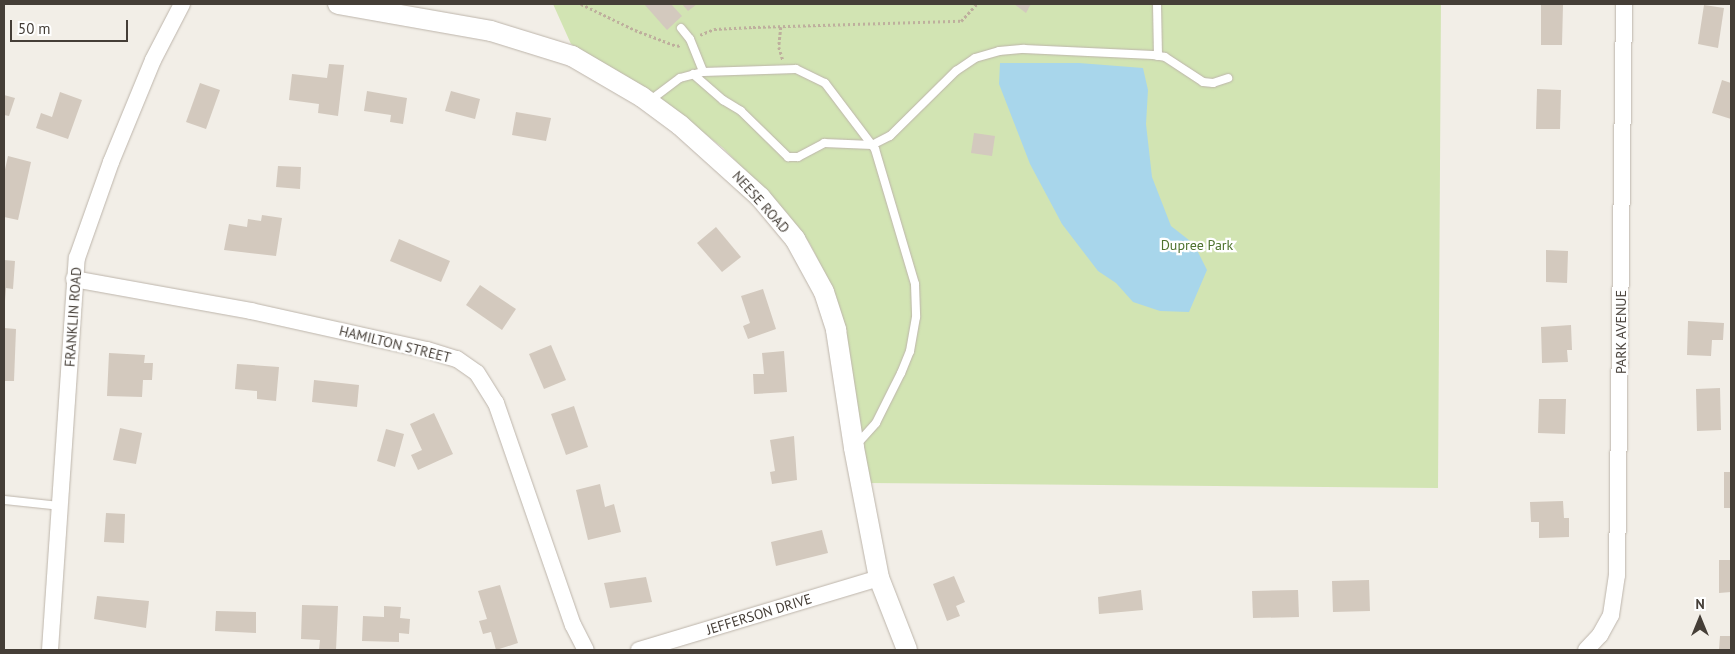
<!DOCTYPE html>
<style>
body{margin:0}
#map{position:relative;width:1735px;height:654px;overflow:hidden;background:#f2eee7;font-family:"PT Sans",sans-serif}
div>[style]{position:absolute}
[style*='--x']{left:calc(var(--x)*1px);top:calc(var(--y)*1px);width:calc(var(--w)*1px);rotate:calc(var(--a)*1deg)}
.green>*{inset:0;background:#d2e4b3}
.water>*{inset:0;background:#a8d6eb}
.building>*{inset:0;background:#d3c9be}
.path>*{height:2.5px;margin-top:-1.25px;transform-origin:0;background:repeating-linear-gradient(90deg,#beaf9d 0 2.5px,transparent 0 5px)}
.roads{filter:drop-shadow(0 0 1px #bdb5ab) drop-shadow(0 0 1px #bdb5ab)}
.service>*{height:8px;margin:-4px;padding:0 4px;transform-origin:4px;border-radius:4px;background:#fff}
.minor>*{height:16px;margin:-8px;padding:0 8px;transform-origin:8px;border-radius:8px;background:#fff}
.tertiary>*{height:20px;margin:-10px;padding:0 10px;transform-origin:10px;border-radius:10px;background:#fff}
span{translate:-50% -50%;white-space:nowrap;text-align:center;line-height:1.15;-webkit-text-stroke:4.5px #fff;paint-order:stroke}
.street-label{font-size:14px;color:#453e37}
.park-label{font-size:14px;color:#4e722e}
.frame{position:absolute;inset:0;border:5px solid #453e37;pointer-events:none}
.north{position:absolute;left:1675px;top:594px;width:50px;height:50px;-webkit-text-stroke:4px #fff;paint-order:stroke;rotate:0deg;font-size:14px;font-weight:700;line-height:20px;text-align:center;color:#453e37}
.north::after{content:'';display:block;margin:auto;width:18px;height:22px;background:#453e37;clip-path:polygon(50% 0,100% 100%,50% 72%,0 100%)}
.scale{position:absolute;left:10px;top:20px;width:118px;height:22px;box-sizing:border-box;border:2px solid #453e37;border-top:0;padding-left:6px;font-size:15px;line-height:18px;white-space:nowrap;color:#453e37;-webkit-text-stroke:4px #fff;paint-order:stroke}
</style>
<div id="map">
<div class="green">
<i style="clip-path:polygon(553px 4px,1441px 4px,1438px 488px,869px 483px,832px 287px,810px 244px,786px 212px,723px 148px,649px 90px,571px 44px)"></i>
</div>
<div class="water">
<i style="clip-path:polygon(1000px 63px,1079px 63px,1143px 68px,1148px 90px,1146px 124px,1152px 177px,1171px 226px,1194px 244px,1207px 270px,1189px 312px,1160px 311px,1133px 302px,1116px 283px,1098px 271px,1062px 224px,1030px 164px,999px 84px)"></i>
</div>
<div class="building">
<i style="clip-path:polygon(644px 4px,671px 4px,682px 16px,667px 30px)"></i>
<i style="clip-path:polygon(682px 4px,697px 4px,688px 11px)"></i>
<i style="clip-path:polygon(1014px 4px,1031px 4px,1026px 13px)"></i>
<i style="clip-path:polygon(1541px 5px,1563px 5px,1562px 45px,1541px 45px)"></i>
<i style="clip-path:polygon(1704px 5px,1724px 8px,1718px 48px,1698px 44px)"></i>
<i style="clip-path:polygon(329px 64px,344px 65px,338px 116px,318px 113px,319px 104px,289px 100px,292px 74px,327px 78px)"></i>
<i style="clip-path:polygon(1722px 80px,1731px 83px,1731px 119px,1712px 113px)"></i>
<i style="clip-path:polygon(200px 83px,220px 90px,206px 129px,186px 122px)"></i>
<i style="clip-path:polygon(1537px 89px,1561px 90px,1560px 129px,1536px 129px)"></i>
<i style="clip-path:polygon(367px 91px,407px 98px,403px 124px,390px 122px,391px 115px,364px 111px)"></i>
<i style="clip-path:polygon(451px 91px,480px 99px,475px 119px,445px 111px)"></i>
<i style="clip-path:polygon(60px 92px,82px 100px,68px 139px,36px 128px,41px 113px,52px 117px)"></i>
<i style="clip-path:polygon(4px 95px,15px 98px,9px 116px,4px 115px)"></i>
<i style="clip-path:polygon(516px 112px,551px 118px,546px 141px,512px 135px)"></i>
<i style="clip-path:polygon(974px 133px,995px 136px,992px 156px,971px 153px)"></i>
<i style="clip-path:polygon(8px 156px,31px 162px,18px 220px,4px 217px,4px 174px)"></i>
<i style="clip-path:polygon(278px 166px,301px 167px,300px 189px,276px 187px)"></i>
<i style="clip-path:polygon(262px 215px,282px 218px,276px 256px,224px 250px,229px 224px,247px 227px,248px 219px,261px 221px)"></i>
<i style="clip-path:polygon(716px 227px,741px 257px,722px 272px,697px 243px)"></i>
<i style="clip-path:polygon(399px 239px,450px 261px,441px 282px,390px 261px)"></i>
<i style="clip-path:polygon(1546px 250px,1568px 251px,1567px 283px,1546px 282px)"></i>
<i style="clip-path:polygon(4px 260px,15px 261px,13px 289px,6px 288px,5px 301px)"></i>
<i style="clip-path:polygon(480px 285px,516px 309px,502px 330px,466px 305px)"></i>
<i style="clip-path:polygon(763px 289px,776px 329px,748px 339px,743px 326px,750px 323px,741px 296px)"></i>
<i style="clip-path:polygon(1688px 321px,1724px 323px,1723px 340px,1712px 340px,1711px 356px,1687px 355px)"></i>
<i style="clip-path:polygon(1571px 325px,1572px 350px,1567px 350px,1568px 362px,1542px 363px,1541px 327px)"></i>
<i style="clip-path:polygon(4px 328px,16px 329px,14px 381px,4px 381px)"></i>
<i style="clip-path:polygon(551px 345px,566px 380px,544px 389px,529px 354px)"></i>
<i style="clip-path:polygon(784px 351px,787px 392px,754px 394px,753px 374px,764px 374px,762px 353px)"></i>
<i style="clip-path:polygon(109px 353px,145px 355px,144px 363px,153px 363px,152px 380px,143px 380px,142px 397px,107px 396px)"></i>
<i style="clip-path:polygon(237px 364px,279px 367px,276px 401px,257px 399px,257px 391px,235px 389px)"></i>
<i style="clip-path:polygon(314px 380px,359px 385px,357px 407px,312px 402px)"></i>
<i style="clip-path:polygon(1720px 388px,1721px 430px,1697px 431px,1696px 389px)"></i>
<i style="clip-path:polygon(1539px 399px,1566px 399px,1565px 434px,1538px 433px)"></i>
<i style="clip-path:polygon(574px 406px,588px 447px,566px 455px,551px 414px)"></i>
<i style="clip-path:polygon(434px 413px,453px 454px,418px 470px,411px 455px,422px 450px,410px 424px)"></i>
<i style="clip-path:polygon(120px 428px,142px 433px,136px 464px,113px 460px)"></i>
<i style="clip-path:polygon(386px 429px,404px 434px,395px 467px,377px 461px)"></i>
<i style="clip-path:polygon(794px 436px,797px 480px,772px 484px,770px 472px,775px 471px,770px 440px)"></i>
<i style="clip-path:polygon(1724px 472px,1731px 472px,1731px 508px,1724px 508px)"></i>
<i style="clip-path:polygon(600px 484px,605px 507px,614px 504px,621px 532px,588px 540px,576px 490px)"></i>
<i style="clip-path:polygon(1563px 501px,1564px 518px,1569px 518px,1569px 537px,1539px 538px,1539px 522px,1531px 522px,1530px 502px)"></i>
<i style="clip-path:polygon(106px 513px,125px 514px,124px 543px,104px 542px)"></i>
<i style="clip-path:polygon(822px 530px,828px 553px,776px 566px,771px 542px)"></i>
<i style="clip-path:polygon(1719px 560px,1731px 560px,1731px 592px,1719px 593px)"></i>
<i style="clip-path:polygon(954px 576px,965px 602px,956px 606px,960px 616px,947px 621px,933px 584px)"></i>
<i style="clip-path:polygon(646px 577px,652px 602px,610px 608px,604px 583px)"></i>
<i style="clip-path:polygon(1369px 580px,1370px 611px,1333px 612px,1332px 581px)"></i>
<i style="clip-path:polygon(500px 585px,518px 643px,496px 650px,491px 632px,483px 634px,479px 621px,487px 619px,478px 591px)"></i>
<i style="clip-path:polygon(1141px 590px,1143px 610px,1099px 614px,1098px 597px)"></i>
<i style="clip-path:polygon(1298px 590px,1299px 617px,1253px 618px,1252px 591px)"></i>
<i style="clip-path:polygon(97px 596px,149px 601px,146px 628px,94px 619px)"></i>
<i style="clip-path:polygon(302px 605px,338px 606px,336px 650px,319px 650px,320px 640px,301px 639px)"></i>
<i style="clip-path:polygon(384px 606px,401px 607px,400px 618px,410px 619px,409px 634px,399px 633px,399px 642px,362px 641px,363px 616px,384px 617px)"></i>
<i style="clip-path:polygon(216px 611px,256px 612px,256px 633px,215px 631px)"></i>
<i style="clip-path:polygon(1720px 636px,1731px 636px,1731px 650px,1719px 650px)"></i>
</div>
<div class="path">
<i style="--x:581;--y:4;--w:60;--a:25.7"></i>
<i style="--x:635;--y:30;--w:45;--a:20.9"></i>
<i style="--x:677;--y:46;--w:3;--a:-18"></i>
<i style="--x:781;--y:27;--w:20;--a:96"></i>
<i style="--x:779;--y:47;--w:14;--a:73"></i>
<i style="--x:700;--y:35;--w:15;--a:-23"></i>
<i style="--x:714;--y:29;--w:39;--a:-3"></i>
<i style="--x:753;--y:27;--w:208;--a:-1.7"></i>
<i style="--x:961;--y:21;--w:23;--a:-47"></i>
</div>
<div class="roads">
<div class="service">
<i style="--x:1157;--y:4;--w:52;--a:88.9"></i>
<i style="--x:681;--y:28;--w:14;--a:51"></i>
<i style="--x:690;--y:39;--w:35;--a:68"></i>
<i style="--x:693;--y:74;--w:40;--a:41"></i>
<i style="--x:723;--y:100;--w:21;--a:31"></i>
<i style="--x:741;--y:111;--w:66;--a:44.4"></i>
<i style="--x:788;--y:157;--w:10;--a:0"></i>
<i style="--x:798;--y:157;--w:30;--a:-28"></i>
<i style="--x:824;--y:143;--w:48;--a:2.4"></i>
<i style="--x:872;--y:145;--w:20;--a:-27"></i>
<i style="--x:890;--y:136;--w:93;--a:-44.6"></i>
<i style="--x:956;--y:71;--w:23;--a:-34"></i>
<i style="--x:975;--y:58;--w:25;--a:-16"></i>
<i style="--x:999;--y:51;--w:25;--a:-5"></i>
<i style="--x:1024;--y:49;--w:129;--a:2.7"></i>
<i style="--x:1153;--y:55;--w:12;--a:9"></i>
<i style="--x:1165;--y:57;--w:45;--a:33.3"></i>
<i style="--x:1203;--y:82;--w:10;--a:6"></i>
<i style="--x:1213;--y:83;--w:16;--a:-18"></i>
<i style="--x:648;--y:102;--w:40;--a:-37"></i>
<i style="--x:680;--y:78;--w:24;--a:-15"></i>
<i style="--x:703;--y:72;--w:93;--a:-1.8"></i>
<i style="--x:796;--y:69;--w:32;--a:26"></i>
<i style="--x:825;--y:83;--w:83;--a:52.9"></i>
<i style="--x:875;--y:149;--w:141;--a:73.5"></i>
<i style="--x:915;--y:284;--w:33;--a:88"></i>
<i style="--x:916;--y:317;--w:35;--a:100"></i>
<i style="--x:910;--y:351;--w:24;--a:112"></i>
<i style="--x:901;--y:373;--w:56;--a:116.6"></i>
<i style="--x:876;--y:423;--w:31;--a:132"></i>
<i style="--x:4;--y:500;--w:56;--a:6.1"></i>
</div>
<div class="minor">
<i style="--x:74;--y:279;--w:180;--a:10.2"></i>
<i style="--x:251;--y:311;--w:180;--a:12.5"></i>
<i style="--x:427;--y:350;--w:31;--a:17"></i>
<i style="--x:457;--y:359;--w:24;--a:35"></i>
<i style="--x:477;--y:373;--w:36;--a:58"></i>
<i style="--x:496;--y:403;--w:235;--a:70.9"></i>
<i style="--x:573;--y:625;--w:28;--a:63"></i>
<i style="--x:50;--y:650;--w:393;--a:-86.1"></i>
<i style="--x:77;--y:258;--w:102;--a:-70.5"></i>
<i style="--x:111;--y:162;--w:110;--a:-67.6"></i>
<i style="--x:153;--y:60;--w:63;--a:-62.6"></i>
<i style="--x:639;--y:650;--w:251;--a:-16.7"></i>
<i style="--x:1586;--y:650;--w:21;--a:-47"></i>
<i style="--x:1600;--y:635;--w:23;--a:-61"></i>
<i style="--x:1611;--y:615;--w:40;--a:-81.5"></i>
<i style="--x:1617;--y:575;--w:571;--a:-89.3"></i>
</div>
<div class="tertiary">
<i style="--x:338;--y:4;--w:155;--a:10"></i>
<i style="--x:491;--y:31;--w:85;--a:17.2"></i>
<i style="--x:572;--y:56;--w:81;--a:30.4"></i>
<i style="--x:642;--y:97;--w:47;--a:36.4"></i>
<i style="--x:680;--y:125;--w:108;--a:42"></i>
<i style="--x:760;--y:197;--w:55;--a:50.2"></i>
<i style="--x:795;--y:239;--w:60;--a:61.3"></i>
<i style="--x:824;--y:292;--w:40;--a:72"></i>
<i style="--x:836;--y:330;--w:119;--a:81.3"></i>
<i style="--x:854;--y:448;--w:132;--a:79.1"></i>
<i style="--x:879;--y:578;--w:77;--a:68.7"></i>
</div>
</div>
<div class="street-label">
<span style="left:761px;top:202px;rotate:48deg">NEESE ROAD</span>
<span style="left:73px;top:317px;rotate:-86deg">FRANKLIN ROAD</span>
<span style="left:1621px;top:332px;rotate:-90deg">PARK AVENUE</span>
<span style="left:395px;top:344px;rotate:14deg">HAMILTON STREET</span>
<span style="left:759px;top:614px;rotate:-17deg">JEFFERSON DRIVE</span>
</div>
<div class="park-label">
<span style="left:1197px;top:245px">Dupree Park</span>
</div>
<div class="frame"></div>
<div class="north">N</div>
<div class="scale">50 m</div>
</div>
